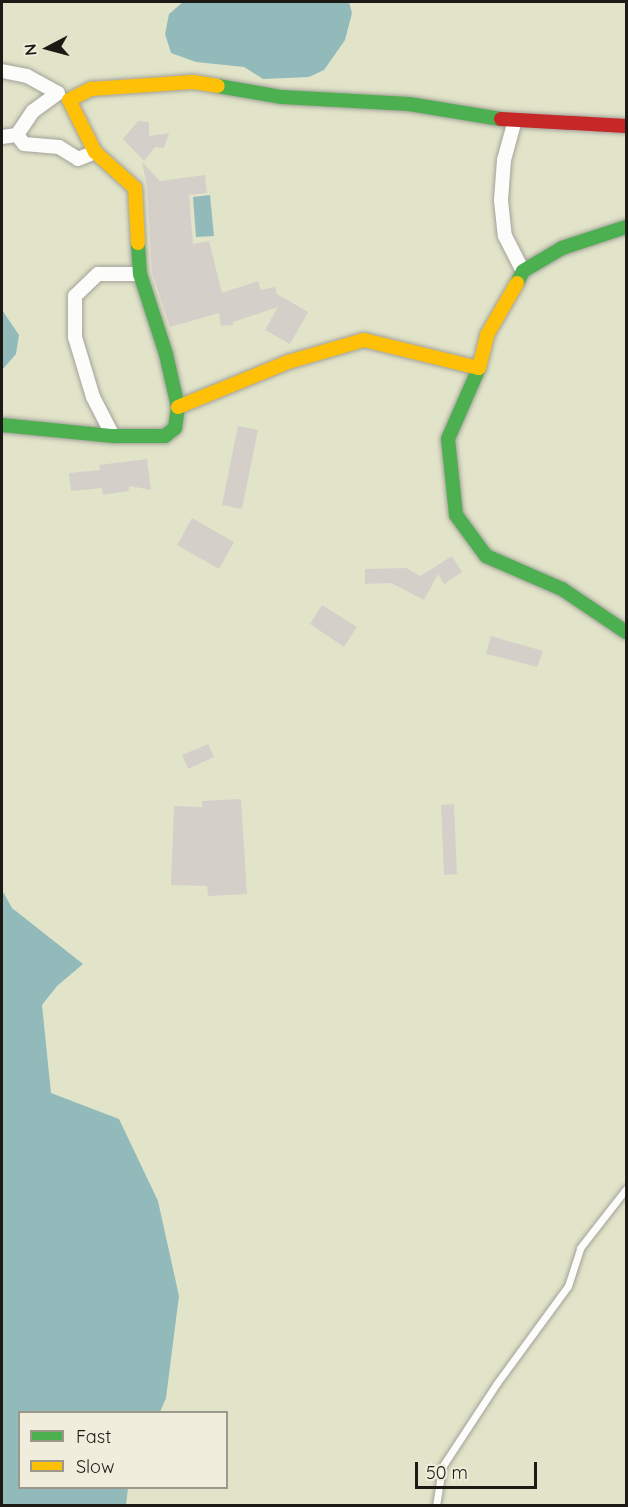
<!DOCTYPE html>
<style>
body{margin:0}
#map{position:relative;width:628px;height:1507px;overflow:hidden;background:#eceae0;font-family:Quicksand,sans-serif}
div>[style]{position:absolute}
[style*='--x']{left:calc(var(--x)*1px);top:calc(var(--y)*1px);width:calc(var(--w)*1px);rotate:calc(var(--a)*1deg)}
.green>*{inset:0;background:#e1e4c8}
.water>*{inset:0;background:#92baba}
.building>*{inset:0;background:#d4d0c9}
.roads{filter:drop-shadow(0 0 2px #a3a19a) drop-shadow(0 0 2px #a3a19a)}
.lane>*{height:7px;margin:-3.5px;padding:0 3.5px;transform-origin:3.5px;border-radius:3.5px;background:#fcfcfa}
.street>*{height:14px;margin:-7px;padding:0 7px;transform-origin:7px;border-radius:7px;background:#fcfcfa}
.fast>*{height:14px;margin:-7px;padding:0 7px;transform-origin:7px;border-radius:7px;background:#4caf50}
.slow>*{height:14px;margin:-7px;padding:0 7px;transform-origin:7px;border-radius:7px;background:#ffc107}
.jam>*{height:14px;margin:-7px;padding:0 7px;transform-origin:7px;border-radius:7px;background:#c62828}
span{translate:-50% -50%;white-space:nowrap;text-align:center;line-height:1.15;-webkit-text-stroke:4.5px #f0eddc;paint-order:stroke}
.frame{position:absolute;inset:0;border:3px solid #1b1a14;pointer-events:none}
.legend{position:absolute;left:18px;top:1411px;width:210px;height:78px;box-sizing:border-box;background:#f0eddc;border:2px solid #9b998c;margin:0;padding:8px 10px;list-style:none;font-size:18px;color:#1b1a14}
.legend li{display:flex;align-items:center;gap:12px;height:30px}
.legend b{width:30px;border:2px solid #9b998c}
.north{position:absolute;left:18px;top:18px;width:60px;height:60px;-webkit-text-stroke:4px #f0eddc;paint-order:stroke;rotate:264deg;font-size:16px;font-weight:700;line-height:24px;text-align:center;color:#1b1a14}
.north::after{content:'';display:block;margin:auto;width:21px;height:27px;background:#1b1a14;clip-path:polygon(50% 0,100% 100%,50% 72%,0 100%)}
.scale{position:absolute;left:415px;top:1462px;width:122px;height:27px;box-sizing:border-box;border:3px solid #1b1a14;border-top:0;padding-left:8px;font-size:18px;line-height:21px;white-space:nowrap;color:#1b1a14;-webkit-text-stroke:4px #f0eddc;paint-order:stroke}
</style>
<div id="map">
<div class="green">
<i style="clip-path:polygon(evenodd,2px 2px,626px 2px,626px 1505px,2px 1506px,2px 2px,20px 1412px,226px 1412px,226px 1488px,20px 1488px,20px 1412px)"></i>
</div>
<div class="water">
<i style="clip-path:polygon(183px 2px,349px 2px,352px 13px,345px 40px,324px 70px,309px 77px,263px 79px,244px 67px,196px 62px,171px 53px,165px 34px,169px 14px)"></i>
<i style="clip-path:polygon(210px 195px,214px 236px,196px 237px,193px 197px)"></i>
<i style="clip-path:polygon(2px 310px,19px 335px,16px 354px,2px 370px)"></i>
<i style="clip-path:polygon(2px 890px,12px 908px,83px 964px,57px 986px,42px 1005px,51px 1093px,119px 1119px,158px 1201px,179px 1296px,166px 1398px,160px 1412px,20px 1412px,20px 1488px,128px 1488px,126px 1505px,2px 1505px)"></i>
</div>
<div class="building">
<i style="clip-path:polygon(138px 121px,149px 122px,149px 136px,169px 133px,164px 148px,155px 147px,144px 161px,123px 139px)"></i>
<i style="clip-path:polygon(142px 162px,160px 181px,205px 175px,207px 193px,189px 195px,193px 244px,209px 241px,222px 293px,258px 281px,261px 290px,275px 287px,277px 294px,308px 312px,290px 344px,265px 330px,278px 307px,233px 322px,233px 325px,221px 326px,219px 313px,170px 327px,152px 272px,147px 187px)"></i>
<i style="clip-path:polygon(238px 426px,258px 430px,242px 509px,222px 505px)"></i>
<i style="clip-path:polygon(147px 459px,151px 490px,130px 486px,128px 491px,103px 495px,102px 488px,71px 491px,69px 473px,100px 470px,99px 465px)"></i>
<i style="clip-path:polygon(192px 518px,234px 542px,219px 569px,177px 545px)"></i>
<i style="clip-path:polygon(452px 556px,462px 572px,444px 584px,438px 574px,424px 600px,391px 583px,365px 584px,365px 569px,406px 568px,420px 576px)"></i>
<i style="clip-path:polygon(322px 605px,357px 627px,344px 647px,310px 624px)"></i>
<i style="clip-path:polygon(491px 636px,543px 651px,537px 667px,486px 654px)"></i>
<i style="clip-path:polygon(208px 744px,214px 757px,188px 769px,182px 755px)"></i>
<i style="clip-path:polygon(241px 799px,247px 894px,208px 896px,207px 886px,171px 885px,174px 806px,202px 807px,202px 801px)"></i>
<i style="clip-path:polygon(454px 804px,457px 874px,444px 875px,441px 805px)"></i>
</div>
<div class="roads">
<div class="lane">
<i style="--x:436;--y:1506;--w:39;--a:-81"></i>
<i style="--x:442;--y:1467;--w:100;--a:-56.8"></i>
<i style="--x:497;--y:1383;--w:120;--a:-53.8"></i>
<i style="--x:568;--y:1286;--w:40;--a:-72"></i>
<i style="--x:580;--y:1248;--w:75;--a:-52.1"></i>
</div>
<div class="street">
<i style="--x:2;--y:71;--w:25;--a:11"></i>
<i style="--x:27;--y:76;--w:35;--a:29"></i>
<i style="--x:58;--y:93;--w:31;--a:144"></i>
<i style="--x:33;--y:111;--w:29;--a:124"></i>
<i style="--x:515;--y:120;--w:41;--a:105.4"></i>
<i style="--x:504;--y:160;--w:40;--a:94.3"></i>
<i style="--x:501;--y:200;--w:36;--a:84"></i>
<i style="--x:505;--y:236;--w:39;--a:63"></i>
<i style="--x:2;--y:137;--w:15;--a:-8"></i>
<i style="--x:17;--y:135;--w:11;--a:52"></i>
<i style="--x:24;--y:144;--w:35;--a:5"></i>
<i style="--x:59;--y:147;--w:22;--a:32"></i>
<i style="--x:78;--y:159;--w:18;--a:-22"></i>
<i style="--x:113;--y:436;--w:44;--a:-117.1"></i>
<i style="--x:93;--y:397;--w:63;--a:-106.7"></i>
<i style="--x:75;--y:337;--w:41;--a:-90"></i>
<i style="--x:75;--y:296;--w:32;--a:-44"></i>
<i style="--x:98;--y:274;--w:42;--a:0"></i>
</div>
<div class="fast">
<i style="--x:218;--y:86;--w:65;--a:9.8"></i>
<i style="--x:282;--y:97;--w:127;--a:3.2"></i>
<i style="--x:409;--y:104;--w:93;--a:9.3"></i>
<i style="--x:517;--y:283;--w:13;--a:-63"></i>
<i style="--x:523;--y:271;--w:45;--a:-30.5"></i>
<i style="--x:562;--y:248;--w:67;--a:-18.2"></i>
<i style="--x:479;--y:368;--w:77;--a:113.6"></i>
<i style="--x:448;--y:439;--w:76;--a:84"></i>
<i style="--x:456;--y:515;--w:51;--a:53.8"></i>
<i style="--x:486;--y:556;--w:83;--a:23.5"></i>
<i style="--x:562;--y:589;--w:77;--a:33.9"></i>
<i style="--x:2;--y:425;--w:112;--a:5.7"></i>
<i style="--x:113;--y:436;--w:52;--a:0"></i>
<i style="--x:165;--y:436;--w:13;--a:-39"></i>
<i style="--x:175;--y:428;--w:21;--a:-82"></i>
<i style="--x:178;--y:407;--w:54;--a:-102.8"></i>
<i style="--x:166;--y:354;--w:84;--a:-108"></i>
<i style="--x:140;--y:274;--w:31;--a:-94"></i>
</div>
<div class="slow">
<i style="--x:138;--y:243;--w:55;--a:-93.1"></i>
<i style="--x:135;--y:188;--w:54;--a:-138"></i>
<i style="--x:95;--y:152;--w:58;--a:-116.6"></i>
<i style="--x:69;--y:100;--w:25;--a:-27"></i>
<i style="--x:91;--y:89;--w:102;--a:-3.9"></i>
<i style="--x:193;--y:82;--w:25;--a:9"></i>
<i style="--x:178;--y:407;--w:119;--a:-22.2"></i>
<i style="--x:288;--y:362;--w:79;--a:-16.1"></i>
<i style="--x:364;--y:340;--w:118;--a:13.7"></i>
<i style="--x:479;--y:368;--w:34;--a:-76"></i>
<i style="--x:487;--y:335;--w:60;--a:-60"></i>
</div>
<div class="jam">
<i style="--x:501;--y:119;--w:125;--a:3.2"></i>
</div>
</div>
<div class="frame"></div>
<ul class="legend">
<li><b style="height:8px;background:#4caf50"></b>Fast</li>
<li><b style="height:8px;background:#ffc107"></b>Slow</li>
</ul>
<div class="north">N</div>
<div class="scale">50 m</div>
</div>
